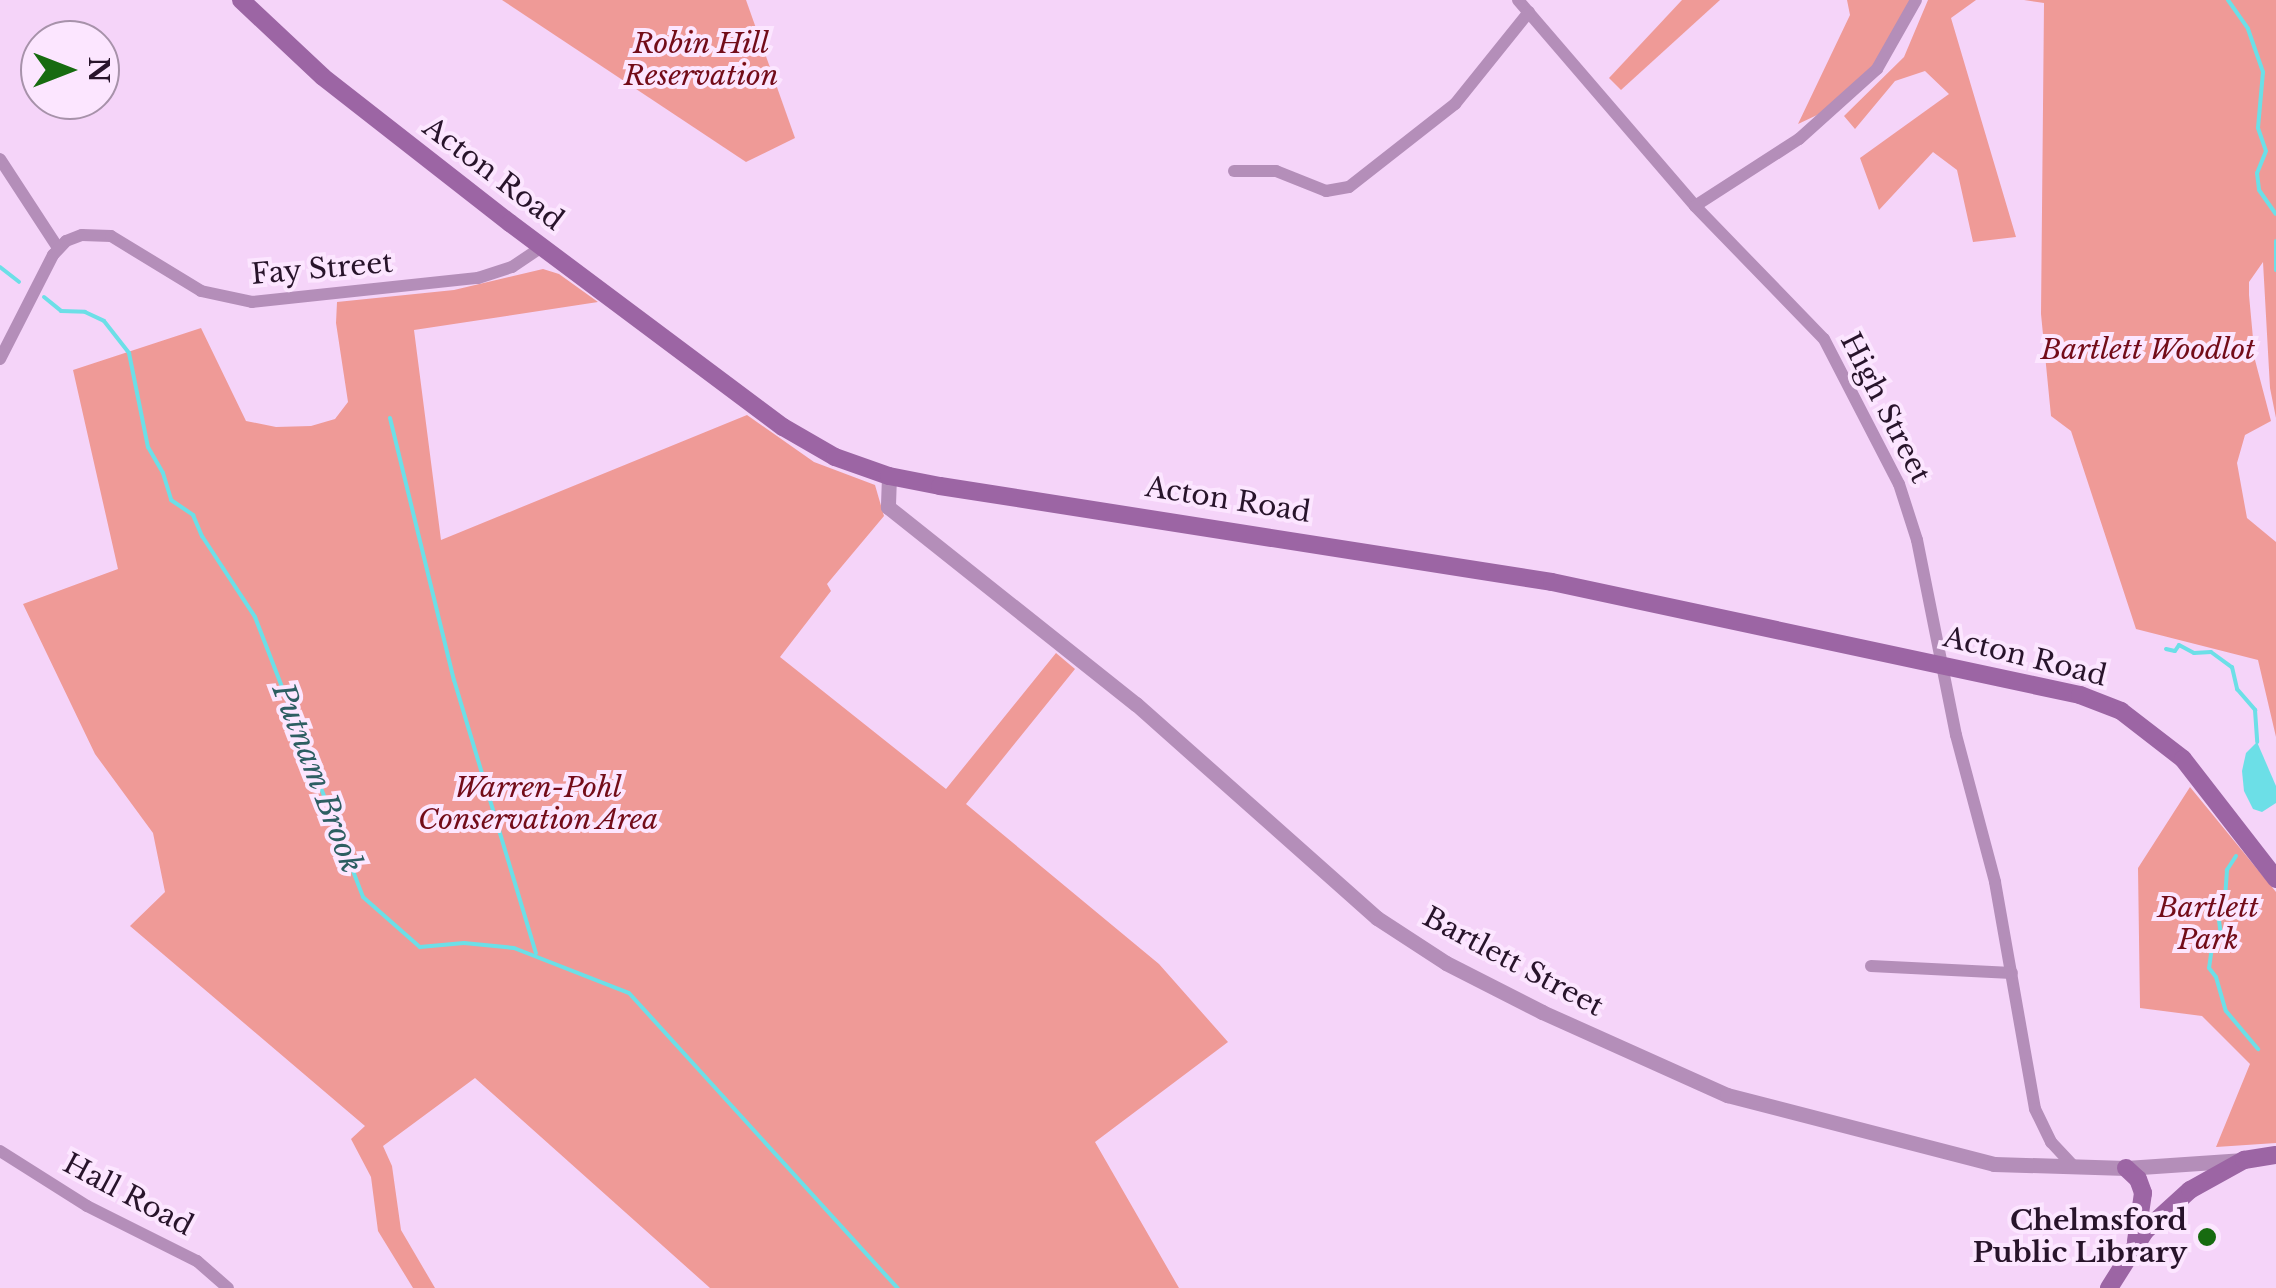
<!DOCTYPE html>
<style>
body{margin:0}
#map{position:relative;width:2276px;height:1288px;overflow:hidden;background:#f5d4f9;font-family:"Libre Baskerville",serif}
div>[style]{position:absolute}
[style*='--x']{left:calc(var(--x)*1px);top:calc(var(--y)*1px);width:calc(var(--w)*1px);rotate:calc(var(--a)*1deg)}
.green>*{inset:0;background:#ef9a97}
.water>*{inset:0;background:#6cdfe7}
.stream>*{height:4px;margin:-2px;padding:0 2px;transform-origin:2px;border-radius:2px;background:#6cdfe7}
.minor>*{height:12px;margin:-6px;padding:0 6px;transform-origin:6px;border-radius:6px;background:#b48eb9}
.tertiary>*{height:15px;margin:-7.5px;padding:0 7.5px;transform-origin:7.5px;border-radius:7.5px;background:#b48eb9}
.secondary>*{height:18px;margin:-9px;padding:0 9px;transform-origin:9px;border-radius:9px;background:#9c65a4}
.dots>*{width:28px;height:28px;translate:-50% -50%;box-sizing:border-box;border:5px solid #fce6ff;border-radius:50%}
span{translate:-50% -50%;white-space:nowrap;text-align:center;line-height:1.15;-webkit-text-stroke:8px #fce6ff;paint-order:stroke}
.park-label{font-size:28px;color:#730c19;font-style:italic}
.street-label{font-size:28px;color:#28142b}
.poi-label{font-size:28px;color:#28142b;font-weight:700}
.right{translate:-100% -50%;text-align:right}
.water-label{font-size:30px;color:#2d5e62;font-style:italic}
.north{position:absolute;left:20px;top:20px;width:100px;height:100px;box-sizing:border-box;background:#fce6ff;border:2px solid #a792aa;border-radius:50%;rotate:90deg;font-size:28px;font-weight:700;line-height:40px;text-align:center;color:#28142b}
.north::after{content:'';display:block;margin:auto;width:35px;height:45px;background:#176b10;clip-path:polygon(50% 0,100% 100%,50% 72%,0 100%)}
</style>
<div id="map">
<div class="green">
<i style="clip-path:polygon(502px 0,746px 0,795px 138px,746px 162px)"></i>
<i style="clip-path:polygon(1682px 0,1720px 0,1621px 90px,1609px 78px)"></i>
<i style="clip-path:polygon(1847px 0,1913px 0,1877px 69px,1832px 108px,1798px 124px,1850px 15px)"></i>
<i style="clip-path:polygon(1928px 0,1976px 0,1951px 18px,2016px 237px,1973px 242px,1957px 170px,1933px 152px,1879px 210px,1860px 158px,1949px 94px,1925px 71px,1895px 81px,1855px 129px,1844px 116px,1904px 57px)"></i>
<i style="clip-path:polygon(2024px 0,2276px 0,2276px 418px,2270px 388px,2263px 262px,2249px 282px,2249px 295px,2255px 360px,2271px 421px,2245px 435px,2237px 463px,2247px 518px,2276px 542px,2276px 737px,2258px 660px,2136px 629px,2071px 431px,2051px 416px,2041px 314px,2044px 3px)"></i>
<i style="clip-path:polygon(543px 269px,559px 274px,598px 302px,414px 330px,441px 540px,747px 415px,814px 462px,875px 485px,884px 516px,827px 584px,831px 591px,780px 657px,946px 789px,1056px 653px,1075px 669px,966px 804px,1159px 964px,1228px 1042px,1095px 1142px,1179px 1288px,710px 1288px,475px 1078px,383px 1146px,392px 1166px,401px 1230px,435px 1288px,413px 1288px,378px 1231px,371px 1177px,351px 1139px,365px 1126px,130px 926px,165px 892px,153px 833px,95px 754px,23px 604px,118px 569px,73px 370px,201px 328px,246px 421px,276px 427px,311px 426px,335px 419px,348px 402px,336px 323px,337px 302px,454px 290px)"></i>
<i style="clip-path:polygon(2190px 787px,2276px 892px,2276px 1143px,2216px 1147px,2250px 1064px,2202px 1016px,2140px 1008px,2138px 868px)"></i>
</div>
<div class="water">
<i style="clip-path:polygon(2257px 742px,2276px 786px,2276px 803px,2262px 812px,2253px 809px,2244px 791px,2242px 771px,2246px 753px)"></i>
</div>
<div class="stream">
<i style="--x:2228;--y:0;--w:35;--a:55"></i>
<i style="--x:2248;--y:29;--w:46;--a:70.8"></i>
<i style="--x:2263;--y:72;--w:56;--a:95.1"></i>
<i style="--x:2258;--y:128;--w:24;--a:71"></i>
<i style="--x:2266;--y:151;--w:24;--a:112"></i>
<i style="--x:2257;--y:173;--w:17;--a:83"></i>
<i style="--x:2259;--y:190;--w:29;--a:55"></i>
<i style="--x:2276;--y:241;--w:29;--a:90"></i>
<i style="--x:0;--y:267;--w:24;--a:38"></i>
<i style="--x:44;--y:297;--w:22;--a:39"></i>
<i style="--x:61;--y:311;--w:24;--a:2"></i>
<i style="--x:85;--y:312;--w:21;--a:25"></i>
<i style="--x:104;--y:321;--w:41;--a:52"></i>
<i style="--x:129;--y:353;--w:96;--a:78.6"></i>
<i style="--x:148;--y:447;--w:30;--a:60"></i>
<i style="--x:163;--y:473;--w:28;--a:73"></i>
<i style="--x:171;--y:500;--w:27;--a:34"></i>
<i style="--x:193;--y:515;--w:23;--a:67"></i>
<i style="--x:202;--y:536;--w:97;--a:56.8"></i>
<i style="--x:255;--y:617;--w:300;--a:68.9"></i>
<i style="--x:363;--y:897;--w:76;--a:41.3"></i>
<i style="--x:420;--y:947;--w:44;--a:-5.2"></i>
<i style="--x:464;--y:943;--w:50;--a:5.7"></i>
<i style="--x:514;--y:948;--w:123;--a:21.4"></i>
<i style="--x:629;--y:993;--w:399;--a:47.7"></i>
<i style="--x:390;--y:418;--w:270;--a:76.3"></i>
<i style="--x:454;--y:680;--w:285;--a:73.3"></i>
<i style="--x:2166;--y:649;--w:9;--a:13"></i>
<i style="--x:2175;--y:651;--w:7;--a:-56"></i>
<i style="--x:2179;--y:645;--w:17;--a:28"></i>
<i style="--x:2194;--y:653;--w:17;--a:-3"></i>
<i style="--x:2211;--y:652;--w:26;--a:36"></i>
<i style="--x:2232;--y:667;--w:23;--a:77"></i>
<i style="--x:2237;--y:689;--w:28;--a:49"></i>
<i style="--x:2255;--y:710;--w:32;--a:86"></i>
<i style="--x:2236;--y:856;--w:17;--a:123"></i>
<i style="--x:2227;--y:870;--w:29;--a:94"></i>
<i style="--x:2225;--y:899;--w:15;--a:118"></i>
<i style="--x:2218;--y:912;--w:23;--a:83"></i>
<i style="--x:2221;--y:935;--w:15;--a:127"></i>
<i style="--x:2212;--y:947;--w:21;--a:98"></i>
<i style="--x:2209;--y:968;--w:11;--a:52"></i>
<i style="--x:2216;--y:977;--w:35;--a:74"></i>
<i style="--x:2226;--y:1011;--w:50;--a:49.9"></i>
</div>
<div class="minor">
<i style="--x:1518;--y:0;--w:272;--a:49.3"></i>
<i style="--x:1695;--y:206;--w:185;--a:45.9"></i>
<i style="--x:1824;--y:339;--w:163;--a:62.7"></i>
<i style="--x:1899;--y:484;--w:59;--a:72.2"></i>
<i style="--x:1917;--y:540;--w:199;--a:78.7"></i>
<i style="--x:1956;--y:735;--w:152;--a:75.1"></i>
<i style="--x:1995;--y:882;--w:230;--a:80"></i>
<i style="--x:2035;--y:1109;--w:37;--a:64"></i>
<i style="--x:2051;--y:1142;--w:34;--a:47"></i>
<i style="--x:0;--y:159;--w:106;--a:56.9"></i>
<i style="--x:1234;--y:171;--w:42;--a:0"></i>
<i style="--x:1276;--y:171;--w:54;--a:21.8"></i>
<i style="--x:1326;--y:191;--w:23;--a:-10"></i>
<i style="--x:1349;--y:187;--w:135;--a:-38.1"></i>
<i style="--x:1455;--y:104;--w:118;--a:-51.2"></i>
<i style="--x:1695;--y:206;--w:124;--a:-32.8"></i>
<i style="--x:1799;--y:139;--w:105;--a:-41.9"></i>
<i style="--x:1877;--y:69;--w:79;--a:-60.5"></i>
<i style="--x:0;--y:359;--w:117;--a:-63"></i>
<i style="--x:53;--y:255;--w:19;--a:-47"></i>
<i style="--x:66;--y:241;--w:17;--a:-21"></i>
<i style="--x:82;--y:235;--w:29;--a:2"></i>
<i style="--x:111;--y:236;--w:105;--a:31.4"></i>
<i style="--x:201;--y:291;--w:52;--a:12.2"></i>
<i style="--x:252;--y:302;--w:227;--a:-6.1"></i>
<i style="--x:478;--y:278;--w:36;--a:-18"></i>
<i style="--x:512;--y:267;--w:36;--a:-34"></i>
<i style="--x:1871;--y:966;--w:141;--a:2.8"></i>
<i style="--x:0;--y:1151;--w:103;--a:32.3"></i>
<i style="--x:87;--y:1206;--w:123;--a:26.6"></i>
<i style="--x:197;--y:1261;--w:41;--a:41.1"></i>
</div>
<div class="tertiary">
<i style="--x:889;--y:476;--w:31;--a:92"></i>
<i style="--x:888;--y:507;--w:317;--a:38.5"></i>
<i style="--x:1136;--y:704;--w:322;--a:41.6"></i>
<i style="--x:1377;--y:918;--w:82;--a:33.1"></i>
<i style="--x:1446;--y:963;--w:108;--a:27"></i>
<i style="--x:1542;--y:1012;--w:203;--a:24.2"></i>
<i style="--x:1727;--y:1095;--w:276;--a:14.5"></i>
<i style="--x:1994;--y:1164;--w:132;--a:1.7"></i>
<i style="--x:2126;--y:1168;--w:118;--a:-3.9"></i>
</div>
<div class="secondary">
<i style="--x:241;--y:0;--w:112;--a:43.2"></i>
<i style="--x:323;--y:77;--w:237;--a:38"></i>
<i style="--x:510;--y:223;--w:341;--a:36.8"></i>
<i style="--x:783;--y:427;--w:60;--a:30"></i>
<i style="--x:835;--y:457;--w:57;--a:19.4"></i>
<i style="--x:889;--y:476;--w:52;--a:11.1"></i>
<i style="--x:940;--y:486;--w:619;--a:8.91"></i>
<i style="--x:1552;--y:582;--w:540;--a:12.08"></i>
<i style="--x:2080;--y:695;--w:44;--a:21.3"></i>
<i style="--x:2121;--y:711;--w:78;--a:37.7"></i>
<i style="--x:2183;--y:759;--w:152;--a:52.2"></i>
<i style="--x:2126;--y:1168;--w:16;--a:43"></i>
<i style="--x:2138;--y:1179;--w:15;--a:70"></i>
<i style="--x:2143;--y:1193;--w:49;--a:98.3"></i>
<i style="--x:2109;--y:1288;--w:67;--a:-57.7"></i>
<i style="--x:2145;--y:1231;--w:61;--a:-42.3"></i>
<i style="--x:2190;--y:1190;--w:62;--a:-29.1"></i>
<i style="--x:2244;--y:1160;--w:32;--a:-9"></i>
</div>
<div class="dots">
<i style="left:2207px;top:1237px;background:#176b10"></i>
</div>
<div class="park-label">
<span style="left:701px;top:60px">Robin Hill<br>Reservation</span>
<span style="left:2148px;top:350px">Bartlett Woodlot</span>
<span style="left:538px;top:804px">Warren-Pohl<br>Conservation Area</span>
<span style="left:2208px;top:924px">Bartlett<br>Park</span>
</div>
<div class="street-label">
<span style="left:493px;top:174px;rotate:37deg">Acton Road</span>
<span style="left:322px;top:269px;rotate:-5deg">Fay Street</span>
<span style="left:1885px;top:408px;rotate:63deg">High Street</span>
<span style="left:1228px;top:500px;rotate:9deg">Acton Road</span>
<span style="left:2025px;top:657px;rotate:14deg">Acton Road</span>
<span style="left:1513px;top:962px;rotate:28deg">Bartlett Street</span>
<span style="left:128px;top:1195px;rotate:28deg">Hall Road</span>
</div>
<div class="poi-label">
<span class="right" style="left:2187px;top:1237px">Chelmsford<br>Public Library</span>
</div>
<div class="water-label">
<span style="left:317px;top:778px;rotate:69deg">Putnam Brook</span>
</div>
<div class="north">N</div>
</div>
